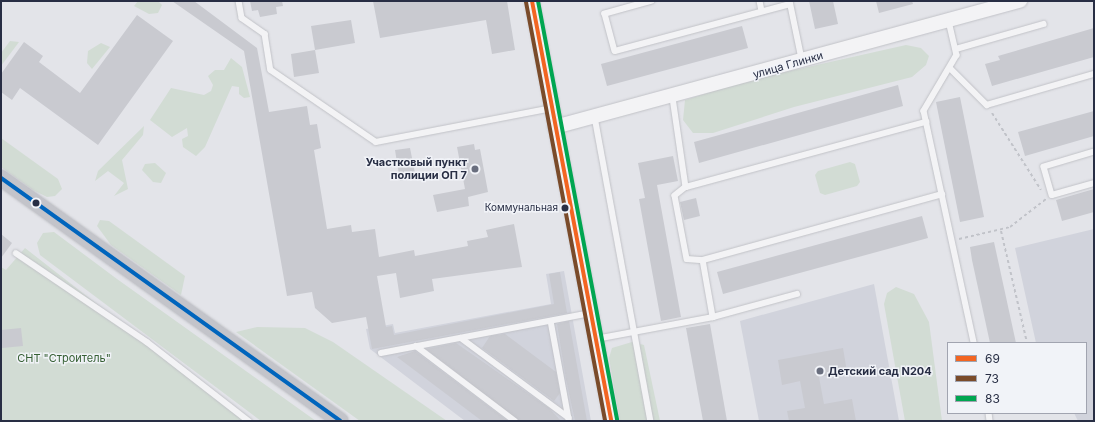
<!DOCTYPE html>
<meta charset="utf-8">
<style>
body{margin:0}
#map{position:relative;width:1095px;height:422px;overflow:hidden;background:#e3e4e9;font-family:Inter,sans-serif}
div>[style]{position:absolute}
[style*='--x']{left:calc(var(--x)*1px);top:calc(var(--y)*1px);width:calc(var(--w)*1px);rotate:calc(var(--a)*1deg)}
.built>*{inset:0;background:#d1d3dc}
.green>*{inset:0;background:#d2dcd4}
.building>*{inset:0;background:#c9cad0}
.path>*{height:2px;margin-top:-1px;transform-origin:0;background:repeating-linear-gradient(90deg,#c1c3c9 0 3px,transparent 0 6px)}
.roads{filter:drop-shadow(0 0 1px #c1c2c7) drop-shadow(0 0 1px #c1c2c7)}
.service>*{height:5.5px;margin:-2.75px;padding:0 2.75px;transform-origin:2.75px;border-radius:2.75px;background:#f3f3f5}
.tertiary>*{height:14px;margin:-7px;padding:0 7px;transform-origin:7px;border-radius:7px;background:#f3f3f5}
.secondary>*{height:16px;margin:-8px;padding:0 8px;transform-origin:8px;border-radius:8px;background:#c3c4ca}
.bus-1>*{height:4px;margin:-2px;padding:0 2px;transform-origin:2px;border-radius:2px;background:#f26522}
.bus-2>*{height:4px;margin:-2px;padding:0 2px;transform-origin:2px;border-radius:2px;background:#7a4b2a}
.bus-3>*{height:4px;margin:-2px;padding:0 2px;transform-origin:2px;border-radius:2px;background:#00a651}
.bus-4>*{height:4px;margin:-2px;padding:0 2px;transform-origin:2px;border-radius:2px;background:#0065bd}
.dots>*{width:11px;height:11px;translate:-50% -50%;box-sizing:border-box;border:2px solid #f1f3f8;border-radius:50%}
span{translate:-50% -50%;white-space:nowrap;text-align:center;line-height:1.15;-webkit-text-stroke:3px #f1f3f8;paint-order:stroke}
.bus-label{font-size:10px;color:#282e44}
.right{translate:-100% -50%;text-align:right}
.street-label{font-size:11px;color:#282e44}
.poi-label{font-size:11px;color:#282e44;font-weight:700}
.left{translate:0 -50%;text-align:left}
.park-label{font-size:11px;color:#366034}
.frame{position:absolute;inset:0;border:2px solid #282e44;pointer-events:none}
.legend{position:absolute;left:947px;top:342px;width:140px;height:72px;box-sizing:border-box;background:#f1f3f8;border:1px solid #a1a4b0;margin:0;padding:5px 7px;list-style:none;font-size:12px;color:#282e44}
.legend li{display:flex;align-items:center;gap:8px;height:20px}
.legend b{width:20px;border:1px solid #a1a4b0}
</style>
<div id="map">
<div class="built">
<i style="clip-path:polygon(1094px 229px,1094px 421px,1078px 421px,1074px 413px,1086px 413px,1086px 343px,1036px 343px,1015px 248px)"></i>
<i style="clip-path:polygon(564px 271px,591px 421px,465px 421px,370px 349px,366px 329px,393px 324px,395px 333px,551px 304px,546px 274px)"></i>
<i style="clip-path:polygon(874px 284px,899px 421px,759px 421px,740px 321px)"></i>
</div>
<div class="green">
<i style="clip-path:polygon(138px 1px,158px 1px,162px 5px,158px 13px,149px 14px,134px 6px)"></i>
<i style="clip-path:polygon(10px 41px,19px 42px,1px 66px,1px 53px)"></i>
<i style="clip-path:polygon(101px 43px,110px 47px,92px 69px,87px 63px,88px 51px)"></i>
<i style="clip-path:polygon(906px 45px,921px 48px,929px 56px,926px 65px,912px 77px,794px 107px,713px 133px,693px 133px,683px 120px,685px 100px,750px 80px)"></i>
<i style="clip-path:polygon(231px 58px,242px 67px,250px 97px,244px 98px,239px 94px,239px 87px,232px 86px,205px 147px,196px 156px,183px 147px,182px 139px,188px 136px,187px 128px,172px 137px,150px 120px,171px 88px,204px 95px,211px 91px,213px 85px,208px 76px,215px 70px,224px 70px)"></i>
<i style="clip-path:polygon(144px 126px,143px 135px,122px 160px,128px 189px,114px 196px,124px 183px,108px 171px,95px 181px,98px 171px)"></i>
<i style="clip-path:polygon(1px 138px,58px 179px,62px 189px,55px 196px,47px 197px,33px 190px,1px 167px)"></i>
<i style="clip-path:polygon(850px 162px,855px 164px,860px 182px,857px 186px,825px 195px,820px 193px,815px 175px,818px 171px)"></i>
<i style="clip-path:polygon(155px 163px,166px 173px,161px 183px,153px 182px,142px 170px,145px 164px)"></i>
<i style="clip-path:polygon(100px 220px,109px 221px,185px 276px,181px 295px,111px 245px,97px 226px)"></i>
<i style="clip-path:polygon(54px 232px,117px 279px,316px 421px,261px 421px,40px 255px,37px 243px,43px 233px)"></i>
<i style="clip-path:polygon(25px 248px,247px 421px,1px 421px,1px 267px,6px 270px)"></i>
<i style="clip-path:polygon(896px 287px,914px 294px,929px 322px,942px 421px,905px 421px,884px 304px,887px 293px)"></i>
<i style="clip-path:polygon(257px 327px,305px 328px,333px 342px,447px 421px,360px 421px,236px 332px)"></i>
<i style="clip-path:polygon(632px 342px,644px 345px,660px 421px,620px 421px,609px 358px,612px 348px)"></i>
</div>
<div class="building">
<i style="clip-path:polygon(172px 1px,194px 1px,257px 48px,269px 112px,307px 106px,310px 125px,317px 124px,321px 148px,314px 150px,327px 229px,351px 225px,352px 232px,375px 229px,379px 257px,414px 250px,415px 256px,468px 246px,467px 241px,488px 237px,486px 230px,514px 224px,522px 267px,432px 279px,434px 291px,400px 298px,396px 273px,377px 276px,386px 327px,392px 326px,394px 335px,554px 304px,549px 274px,560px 272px,567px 313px,372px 349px,366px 317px,332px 323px,315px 308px,312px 292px,287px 296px,244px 51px)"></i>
<i style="clip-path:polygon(250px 1px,282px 1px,283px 6px,276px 7px,277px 14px,260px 17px,258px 10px,252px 11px)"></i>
<i style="clip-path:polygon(373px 1px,507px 1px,515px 50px,492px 54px,486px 20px,380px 38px)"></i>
<i style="clip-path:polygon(809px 1px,833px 1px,838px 24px,815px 29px)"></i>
<i style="clip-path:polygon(876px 1px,912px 1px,913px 4px,879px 13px)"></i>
<i style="clip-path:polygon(137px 15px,173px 41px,98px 145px,20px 88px,12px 100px,1px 92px,1px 74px,24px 42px,43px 56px,39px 62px,80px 93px)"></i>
<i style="clip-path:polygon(351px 20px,355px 43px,315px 50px,311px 26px)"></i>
<i style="clip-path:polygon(742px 26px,748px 48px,607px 86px,601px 64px)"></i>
<i style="clip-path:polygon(1094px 28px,1094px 57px,992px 86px,985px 64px,1000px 60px,998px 56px)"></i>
<i style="clip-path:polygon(315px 50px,319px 73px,294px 77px,291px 54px)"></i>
<i style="clip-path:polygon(898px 85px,903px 106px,699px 163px,694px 142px)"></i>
<i style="clip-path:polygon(960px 97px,984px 217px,960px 222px,936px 102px)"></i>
<i style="clip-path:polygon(1094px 111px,1094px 136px,1025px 156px,1018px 132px)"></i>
<i style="clip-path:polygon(474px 144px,475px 150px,480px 149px,488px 192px,468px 197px,469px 206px,437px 212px,433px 195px,465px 189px,457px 147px)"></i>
<i style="clip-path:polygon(410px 148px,416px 178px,400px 181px,395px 150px)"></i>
<i style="clip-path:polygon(673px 156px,678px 181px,657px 185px,681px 317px,661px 321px,639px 199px,645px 198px,638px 163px)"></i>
<i style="clip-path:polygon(1094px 189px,1094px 212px,1062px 221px,1056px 200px)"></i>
<i style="clip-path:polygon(696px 198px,700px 216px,684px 220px,680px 202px)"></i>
<i style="clip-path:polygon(922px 216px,928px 238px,723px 294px,717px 272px)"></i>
<i style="clip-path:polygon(1px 234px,12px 243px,1px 258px)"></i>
<i style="clip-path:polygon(994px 242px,1016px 343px,990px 343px,972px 260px,970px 247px)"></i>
<i style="clip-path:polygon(569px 321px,587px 421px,575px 421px,566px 379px,557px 324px)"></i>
<i style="clip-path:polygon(710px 324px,727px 421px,703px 421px,686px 328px)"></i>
<i style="clip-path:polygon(21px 328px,23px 346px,2px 348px,1px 330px)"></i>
<i style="clip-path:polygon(505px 334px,556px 372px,560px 393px,554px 401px,482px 348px,490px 336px)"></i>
<i style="clip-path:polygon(456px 343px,549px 408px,561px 421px,519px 421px,426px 349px)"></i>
<i style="clip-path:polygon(843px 348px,847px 372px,819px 377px,824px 404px,852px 399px,856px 421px,789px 421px,787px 411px,805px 408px,800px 381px,782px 385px,778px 360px)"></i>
<i style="clip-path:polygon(415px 351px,508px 421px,482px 421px,397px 357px)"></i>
</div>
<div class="path">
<i style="--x:992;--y:113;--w:91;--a:57.5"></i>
<i style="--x:1001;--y:231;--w:115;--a:76.9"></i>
<i style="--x:959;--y:239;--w:52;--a:-13.2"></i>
<i style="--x:1010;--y:227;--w:46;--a:-37.9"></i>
</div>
<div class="roads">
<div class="service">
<i style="--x:239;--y:1;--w:17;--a:80"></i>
<i style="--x:242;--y:18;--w:28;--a:35"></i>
<i style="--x:265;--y:34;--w:36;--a:81"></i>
<i style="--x:271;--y:70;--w:127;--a:34.4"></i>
<i style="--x:376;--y:142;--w:179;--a:-10.9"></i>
<i style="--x:652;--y:1;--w:49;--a:164.5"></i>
<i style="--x:605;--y:14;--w:38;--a:75"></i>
<i style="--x:615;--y:51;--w:181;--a:-15"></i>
<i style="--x:760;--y:1;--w:10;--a:79"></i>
<i style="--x:790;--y:1;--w:59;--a:78.3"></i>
<i style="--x:949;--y:21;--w:35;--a:77"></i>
<i style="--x:957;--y:55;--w:65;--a:120.5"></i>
<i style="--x:924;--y:111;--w:237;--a:77.8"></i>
<i style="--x:956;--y:49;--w:91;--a:-15.9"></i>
<i style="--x:951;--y:69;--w:51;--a:45"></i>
<i style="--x:987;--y:105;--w:111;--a:-16.2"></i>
<i style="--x:673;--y:98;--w:90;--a:81.7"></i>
<i style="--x:686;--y:187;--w:14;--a:141"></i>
<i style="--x:675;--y:196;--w:64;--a:79.2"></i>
<i style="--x:687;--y:259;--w:16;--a:4"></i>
<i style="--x:703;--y:260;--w:58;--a:80"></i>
<i style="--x:595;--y:117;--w:309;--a:79.6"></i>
<i style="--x:1094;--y:152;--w:52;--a:163.3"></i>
<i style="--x:1044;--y:167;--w:29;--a:74"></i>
<i style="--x:1052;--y:195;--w:44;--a:-15.9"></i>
<i style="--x:686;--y:187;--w:249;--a:-15.2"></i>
<i style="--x:16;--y:253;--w:158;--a:34.2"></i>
<i style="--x:147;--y:342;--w:129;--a:37.8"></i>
<i style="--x:703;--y:260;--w:248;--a:-15.4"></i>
<i style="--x:551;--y:321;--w:100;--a:79.6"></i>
<i style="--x:461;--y:338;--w:134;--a:36.5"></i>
<i style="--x:596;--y:339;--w:119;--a:-10.6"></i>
<i style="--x:713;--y:317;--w:87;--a:-15.3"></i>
<i style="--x:416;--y:346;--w:124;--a:37.1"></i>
<i style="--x:381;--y:353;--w:213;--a:-10.8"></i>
<i style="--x:989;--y:413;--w:8;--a:83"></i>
</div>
<div class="tertiary">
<i style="--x:532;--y:1;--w:427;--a:79.3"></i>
<i style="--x:555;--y:127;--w:482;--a:-15.2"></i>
</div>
<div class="secondary">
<i style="--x:1;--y:178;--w:417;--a:35.6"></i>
</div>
</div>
<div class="bus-1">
<i style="--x:532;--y:1;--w:427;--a:79.3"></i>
</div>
<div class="bus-2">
<i style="--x:526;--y:2;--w:426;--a:79.3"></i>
</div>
<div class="bus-3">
<i style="--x:538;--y:1;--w:426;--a:79.3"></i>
</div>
<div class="bus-4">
<i style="--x:1;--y:178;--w:417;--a:35.6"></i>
</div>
<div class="dots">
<i style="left:475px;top:169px;background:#696e7e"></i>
<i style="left:36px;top:203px;background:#282e44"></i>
<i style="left:565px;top:208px;background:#282e44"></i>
<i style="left:820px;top:371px;background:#696e7e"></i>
</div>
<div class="bus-label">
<span class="right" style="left:558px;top:208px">Коммунальная</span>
</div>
<div class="street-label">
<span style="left:788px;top:65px;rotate:-16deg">улица Глинки</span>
</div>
<div class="poi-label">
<span class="right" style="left:467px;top:169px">Участковый пункт<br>полиции ОП 7</span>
<span class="left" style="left:828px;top:371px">Детский сад N204</span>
</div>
<div class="park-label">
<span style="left:64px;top:358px">СНТ "Строитель"</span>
</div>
<div class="frame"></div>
<ul class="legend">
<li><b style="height:5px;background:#f26522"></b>69</li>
<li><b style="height:5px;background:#7a4b2a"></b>73</li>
<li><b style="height:5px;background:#00a651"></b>83</li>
</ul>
</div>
